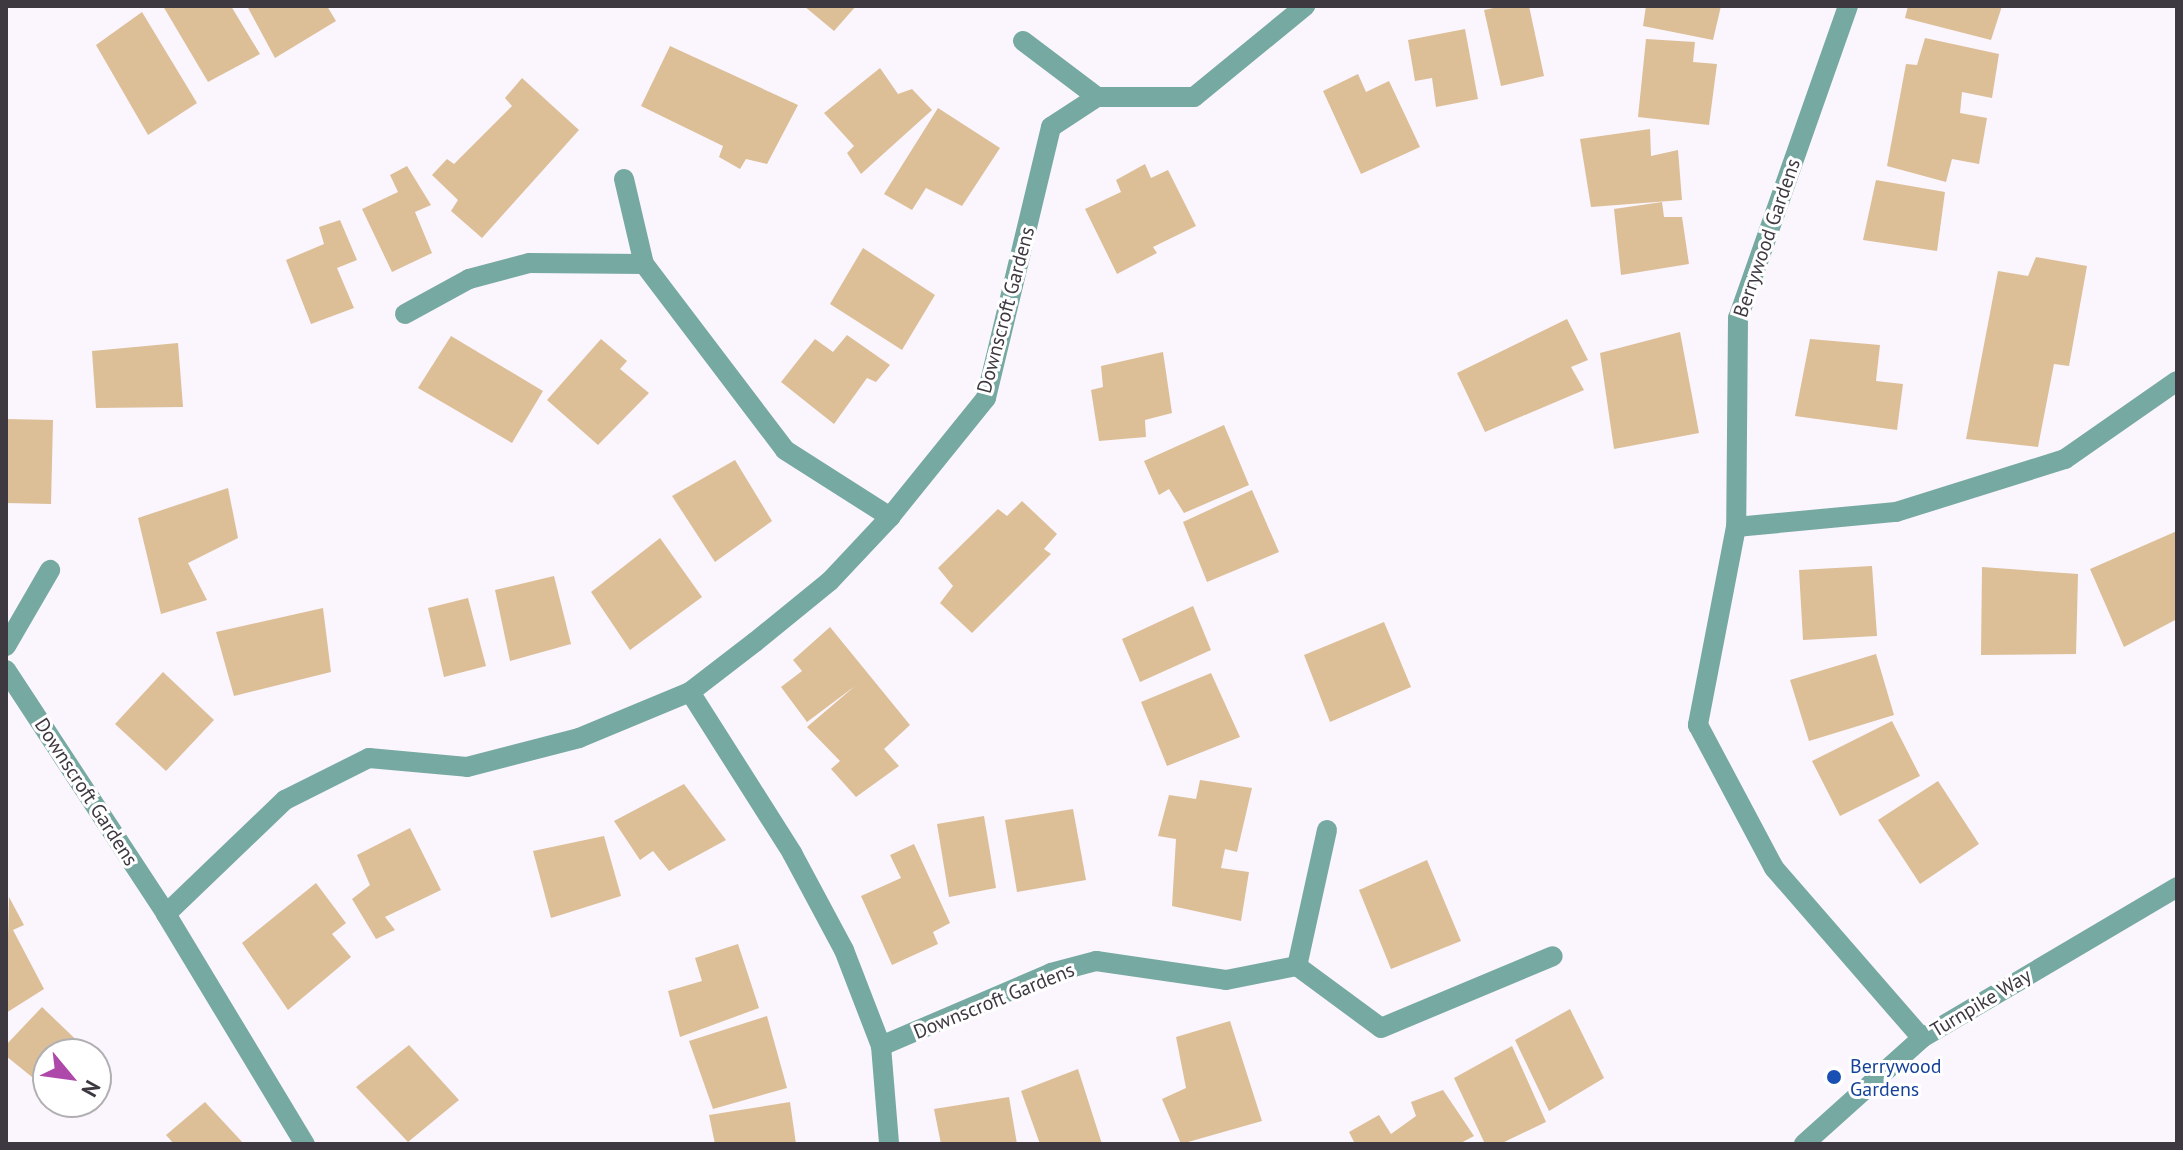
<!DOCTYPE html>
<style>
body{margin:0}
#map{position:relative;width:2183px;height:1150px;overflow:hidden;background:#fbf5fe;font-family:"PT Sans",sans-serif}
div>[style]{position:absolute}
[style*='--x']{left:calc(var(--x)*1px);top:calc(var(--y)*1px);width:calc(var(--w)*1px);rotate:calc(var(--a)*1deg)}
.building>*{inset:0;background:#dcbf97}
.minor>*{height:20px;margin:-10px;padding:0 10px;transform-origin:10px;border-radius:10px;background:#76a9a1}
.dots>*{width:22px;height:22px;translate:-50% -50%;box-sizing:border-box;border:4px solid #fff;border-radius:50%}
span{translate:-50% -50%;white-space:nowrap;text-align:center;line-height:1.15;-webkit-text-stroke:6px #fff;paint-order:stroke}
.street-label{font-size:20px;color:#3e3841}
.transit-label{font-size:20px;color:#164399}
.left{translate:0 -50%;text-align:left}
.frame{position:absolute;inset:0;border:8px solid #3e3841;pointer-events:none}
.north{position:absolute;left:32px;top:1038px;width:80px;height:80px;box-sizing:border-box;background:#fff;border:2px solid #b2afb3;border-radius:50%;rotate:119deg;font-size:22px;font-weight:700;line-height:32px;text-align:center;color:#3e3841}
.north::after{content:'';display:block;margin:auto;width:28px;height:36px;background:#ae48ab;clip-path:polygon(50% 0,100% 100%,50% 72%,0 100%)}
</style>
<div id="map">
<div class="building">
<i style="clip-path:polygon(163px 6px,231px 6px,260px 54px,208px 82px)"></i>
<i style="clip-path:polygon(247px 6px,327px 6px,336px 21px,275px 58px)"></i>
<i style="clip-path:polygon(804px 6px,856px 6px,834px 31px)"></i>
<i style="clip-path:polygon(1503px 6px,1529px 6px,1544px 76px,1501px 86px,1484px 10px)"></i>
<i style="clip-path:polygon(1646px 6px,1721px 6px,1713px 40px,1643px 26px)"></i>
<i style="clip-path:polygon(1908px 6px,2002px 6px,1991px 40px,1905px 18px)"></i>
<i style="clip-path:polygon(142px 12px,197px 103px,148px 135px,96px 45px)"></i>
<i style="clip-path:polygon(1465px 29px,1478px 99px,1436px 107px,1432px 78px,1415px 81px,1408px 40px)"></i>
<i style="clip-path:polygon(1925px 38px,1999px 54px,1992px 98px,1962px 92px,1960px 113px,1987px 118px,1979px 164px,1952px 159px,1946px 182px,1887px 166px,1906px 64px,1917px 65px)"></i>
<i style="clip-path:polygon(1646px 39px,1695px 42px,1693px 62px,1717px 64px,1709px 125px,1638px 117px)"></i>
<i style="clip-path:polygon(670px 46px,798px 105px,767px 164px,746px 159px,740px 169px,719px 157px,723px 146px,641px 106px)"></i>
<i style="clip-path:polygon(880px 68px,898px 94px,912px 89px,932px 110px,861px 174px,847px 153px,854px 146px,824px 113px)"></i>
<i style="clip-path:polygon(1358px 74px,1366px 92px,1389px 81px,1420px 147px,1361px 174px,1323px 91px)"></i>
<i style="clip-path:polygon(522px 78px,579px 130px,482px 238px,451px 211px,458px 200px,432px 175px,447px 159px,454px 164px,512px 106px,505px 98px)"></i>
<i style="clip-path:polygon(938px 108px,1000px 148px,962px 206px,926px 188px,912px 210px,884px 194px)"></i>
<i style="clip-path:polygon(1650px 129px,1651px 156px,1678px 150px,1682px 200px,1591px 207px,1580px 139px)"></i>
<i style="clip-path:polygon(1145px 164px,1151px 178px,1168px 170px,1196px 226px,1153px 247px,1157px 253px,1117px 274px,1085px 209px,1121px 192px,1116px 180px)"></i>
<i style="clip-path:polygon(407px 166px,431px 205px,415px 212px,432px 253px,392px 272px,362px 209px,398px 192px,390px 175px)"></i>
<i style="clip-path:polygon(1876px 180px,1945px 192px,1937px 251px,1863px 240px)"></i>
<i style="clip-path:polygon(1662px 202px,1664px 217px,1682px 217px,1689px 264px,1621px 275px,1614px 209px)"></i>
<i style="clip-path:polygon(340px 220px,357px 260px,337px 268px,354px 308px,311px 324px,286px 260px,324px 244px,319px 227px)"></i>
<i style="clip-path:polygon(863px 248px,935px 295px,902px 350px,830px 304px)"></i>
<i style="clip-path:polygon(2036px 257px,2087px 266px,2069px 366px,2054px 364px,2038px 447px,1966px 439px,1998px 271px,2028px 276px)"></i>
<i style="clip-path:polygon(1567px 319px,1588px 360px,1571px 367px,1584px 390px,1485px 432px,1457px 373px)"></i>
<i style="clip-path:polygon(1680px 332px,1699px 433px,1614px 449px,1600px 353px)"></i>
<i style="clip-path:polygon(847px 335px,890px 365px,876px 382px,867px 378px,834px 424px,781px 382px,815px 339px,833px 352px)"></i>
<i style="clip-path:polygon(451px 336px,543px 391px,512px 443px,418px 388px)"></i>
<i style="clip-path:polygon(601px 339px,627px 361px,620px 369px,649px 393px,598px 445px,547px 400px)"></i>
<i style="clip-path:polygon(1810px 339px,1880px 345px,1876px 381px,1903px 384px,1897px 430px,1795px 416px)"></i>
<i style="clip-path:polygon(178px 343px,183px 407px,96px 408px,92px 351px)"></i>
<i style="clip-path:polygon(1163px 352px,1172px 413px,1145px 420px,1146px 437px,1099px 441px,1091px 390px,1103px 387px,1101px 366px)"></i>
<i style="clip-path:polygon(6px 419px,53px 420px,51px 504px,6px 503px)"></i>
<i style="clip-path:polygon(1224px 425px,1249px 485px,1184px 513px,1169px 489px,1159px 495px,1144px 461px)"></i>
<i style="clip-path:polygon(735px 460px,772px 521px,715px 562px,672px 496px)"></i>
<i style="clip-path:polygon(228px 488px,238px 538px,188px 563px,207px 600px,161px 614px,138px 518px)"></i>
<i style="clip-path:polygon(1252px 490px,1279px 552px,1207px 582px,1183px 522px)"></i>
<i style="clip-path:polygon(1022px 501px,1057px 534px,1044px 549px,1051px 554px,972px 633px,940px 603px,953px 586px,938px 568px,998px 509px,1007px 516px)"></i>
<i style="clip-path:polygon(2177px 531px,2177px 619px,2124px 647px,2090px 569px)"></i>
<i style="clip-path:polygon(660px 538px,702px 597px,630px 650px,591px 592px)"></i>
<i style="clip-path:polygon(1872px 566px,1877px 636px,1803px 640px,1799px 570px)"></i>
<i style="clip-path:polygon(1982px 567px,2078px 574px,2076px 654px,1981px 655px)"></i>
<i style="clip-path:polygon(554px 576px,571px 644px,510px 661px,495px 590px)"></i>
<i style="clip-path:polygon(468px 598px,486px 666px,444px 677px,428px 608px)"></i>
<i style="clip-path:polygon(1193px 606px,1211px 650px,1140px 682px,1122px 639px)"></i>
<i style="clip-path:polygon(323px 608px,331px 672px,234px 696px,216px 632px)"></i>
<i style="clip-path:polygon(1384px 622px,1411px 687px,1330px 722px,1304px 655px)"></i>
<i style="clip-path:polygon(830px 627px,910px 725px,884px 749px,899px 766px,856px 797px,831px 769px,840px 761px,807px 727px,855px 686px,807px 722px,781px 687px,802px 671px,793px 660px)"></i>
<i style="clip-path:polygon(1876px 654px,1894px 715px,1809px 741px,1790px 680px)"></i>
<i style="clip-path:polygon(163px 672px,214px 720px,166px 771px,115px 724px)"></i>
<i style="clip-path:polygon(1211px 673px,1240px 737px,1167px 766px,1141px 702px)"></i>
<i style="clip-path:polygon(1892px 721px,1920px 776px,1840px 816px,1812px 761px)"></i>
<i style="clip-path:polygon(1200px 780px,1252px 788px,1237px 852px,1225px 849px,1221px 868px,1249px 872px,1241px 921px,1172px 906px,1176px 839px,1158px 836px,1169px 795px,1196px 799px)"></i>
<i style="clip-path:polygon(1938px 781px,1979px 844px,1920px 884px,1878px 820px)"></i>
<i style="clip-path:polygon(684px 784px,726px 840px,669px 871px,653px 851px,640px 860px,614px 821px)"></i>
<i style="clip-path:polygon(1073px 809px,1086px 880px,1017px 892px,1005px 820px)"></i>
<i style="clip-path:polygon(984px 816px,996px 888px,949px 897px,937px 824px)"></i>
<i style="clip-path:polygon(410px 828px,441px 890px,385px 917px,395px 930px,376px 939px,352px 899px,370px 885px,357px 855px)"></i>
<i style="clip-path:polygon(604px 836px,621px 896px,551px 918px,533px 851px)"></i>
<i style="clip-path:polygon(914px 844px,950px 923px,933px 932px,938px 944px,892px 965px,861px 896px,901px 878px,890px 855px)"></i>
<i style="clip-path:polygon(1427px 860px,1461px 941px,1391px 969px,1359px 890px)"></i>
<i style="clip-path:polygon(316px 883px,346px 923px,332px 934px,351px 957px,288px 1010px,242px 943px)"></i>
<i style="clip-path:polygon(9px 897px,24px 925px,13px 930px,44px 989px,6px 1013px)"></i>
<i style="clip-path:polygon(738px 944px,759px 1008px,680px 1037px,668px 991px,702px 981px,695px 958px)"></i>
<i style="clip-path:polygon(42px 1007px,91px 1054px,48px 1054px,48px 1090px,6px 1056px,6px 1045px)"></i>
<i style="clip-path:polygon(1570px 1009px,1604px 1078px,1549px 1111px,1515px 1040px)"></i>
<i style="clip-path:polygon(767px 1016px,787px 1088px,713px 1109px,689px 1041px)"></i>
<i style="clip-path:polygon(1230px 1021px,1262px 1121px,1181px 1144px,1162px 1099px,1186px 1088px,1176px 1037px)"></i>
<i style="clip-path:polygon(409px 1045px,459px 1100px,408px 1142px,356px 1087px)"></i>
<i style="clip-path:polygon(1512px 1046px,1546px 1122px,1500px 1144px,1485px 1144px,1454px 1078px)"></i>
<i style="clip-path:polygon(1078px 1069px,1102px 1144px,1040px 1144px,1021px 1091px)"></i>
<i style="clip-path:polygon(1443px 1090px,1474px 1136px,1459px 1144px,1355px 1144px,1349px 1132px,1379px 1115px,1391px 1134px,1416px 1116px,1411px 1102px)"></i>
<i style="clip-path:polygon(1009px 1097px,1017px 1144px,941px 1144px,934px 1109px)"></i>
<i style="clip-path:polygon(205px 1102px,244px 1144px,174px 1144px,166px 1135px)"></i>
<i style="clip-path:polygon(790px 1102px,796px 1144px,715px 1144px,709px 1115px)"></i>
</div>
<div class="minor">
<i style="--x:1848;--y:6;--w:331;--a:109.4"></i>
<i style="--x:1738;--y:318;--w:209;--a:90.5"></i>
<i style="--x:1736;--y:527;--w:202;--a:100.9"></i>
<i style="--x:1698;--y:725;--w:162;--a:62"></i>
<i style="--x:1774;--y:868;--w:225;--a:49"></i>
<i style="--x:1023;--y:41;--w:93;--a:37.1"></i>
<i style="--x:624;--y:179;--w:87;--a:76.8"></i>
<i style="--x:644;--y:264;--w:233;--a:52.8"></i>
<i style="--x:785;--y:450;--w:125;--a:32.5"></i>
<i style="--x:405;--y:314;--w:73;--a:-28.7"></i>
<i style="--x:469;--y:279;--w:62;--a:-14.9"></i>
<i style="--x:529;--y:263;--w:115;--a:0.5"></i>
<i style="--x:1736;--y:527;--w:161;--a:-5.4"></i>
<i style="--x:1896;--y:512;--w:177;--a:-17.4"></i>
<i style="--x:2065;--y:459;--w:136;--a:-34.9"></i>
<i style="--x:6;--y:646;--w:88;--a:-59.9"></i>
<i style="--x:6;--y:670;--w:292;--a:56.7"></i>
<i style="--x:166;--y:914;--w:269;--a:58.9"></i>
<i style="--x:690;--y:692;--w:191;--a:57.6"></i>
<i style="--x:792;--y:853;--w:110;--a:61.8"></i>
<i style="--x:844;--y:950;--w:103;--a:68.9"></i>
<i style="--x:881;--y:1046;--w:98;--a:85.3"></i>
<i style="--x:1327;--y:830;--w:139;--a:102.4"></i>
<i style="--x:1297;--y:966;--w:104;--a:36.4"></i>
<i style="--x:1381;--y:1028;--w:186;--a:-22.7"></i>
<i style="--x:166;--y:914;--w:165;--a:-43.8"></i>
<i style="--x:285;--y:800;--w:94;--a:-26.6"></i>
<i style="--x:369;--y:758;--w:98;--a:5.2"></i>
<i style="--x:467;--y:767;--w:116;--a:-14.5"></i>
<i style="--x:579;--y:738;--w:120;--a:-22.5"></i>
<i style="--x:690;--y:692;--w:82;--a:-37.6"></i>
<i style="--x:755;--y:642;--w:97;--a:-39.1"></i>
<i style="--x:830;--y:581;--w:88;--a:-46.8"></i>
<i style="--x:890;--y:517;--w:153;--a:-51.1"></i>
<i style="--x:986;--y:398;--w:279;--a:-76.5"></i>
<i style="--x:1051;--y:127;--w:55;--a:-33.1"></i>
<i style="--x:1097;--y:97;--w:97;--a:0"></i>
<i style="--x:1194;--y:97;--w:144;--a:-39.3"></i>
<i style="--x:881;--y:1046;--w:185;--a:-23.2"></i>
<i style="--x:1051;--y:973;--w:47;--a:-14.9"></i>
<i style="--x:1096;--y:961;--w:131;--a:8.3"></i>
<i style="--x:1226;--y:980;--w:72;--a:-11.2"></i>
<i style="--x:1804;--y:1144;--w:159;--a:-41.9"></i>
<i style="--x:1922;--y:1038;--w:296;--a:-30.6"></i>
</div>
<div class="dots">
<i style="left:1834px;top:1077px;background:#1a4fb4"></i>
</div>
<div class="street-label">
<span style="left:1767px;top:238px;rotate:-71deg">Berrywood Gardens</span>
<span style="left:1006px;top:310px;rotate:-75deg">Downscroft Gardens</span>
<span style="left:86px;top:792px;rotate:57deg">Downscroft Gardens</span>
<span style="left:994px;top:1001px;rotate:-22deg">Downscroft Gardens</span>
<span style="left:1981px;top:1003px;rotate:-31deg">Turnpike Way</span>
</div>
<div class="transit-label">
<span class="left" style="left:1850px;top:1078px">Berrywood<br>Gardens</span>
</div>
<div class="frame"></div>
<div class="north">N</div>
</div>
